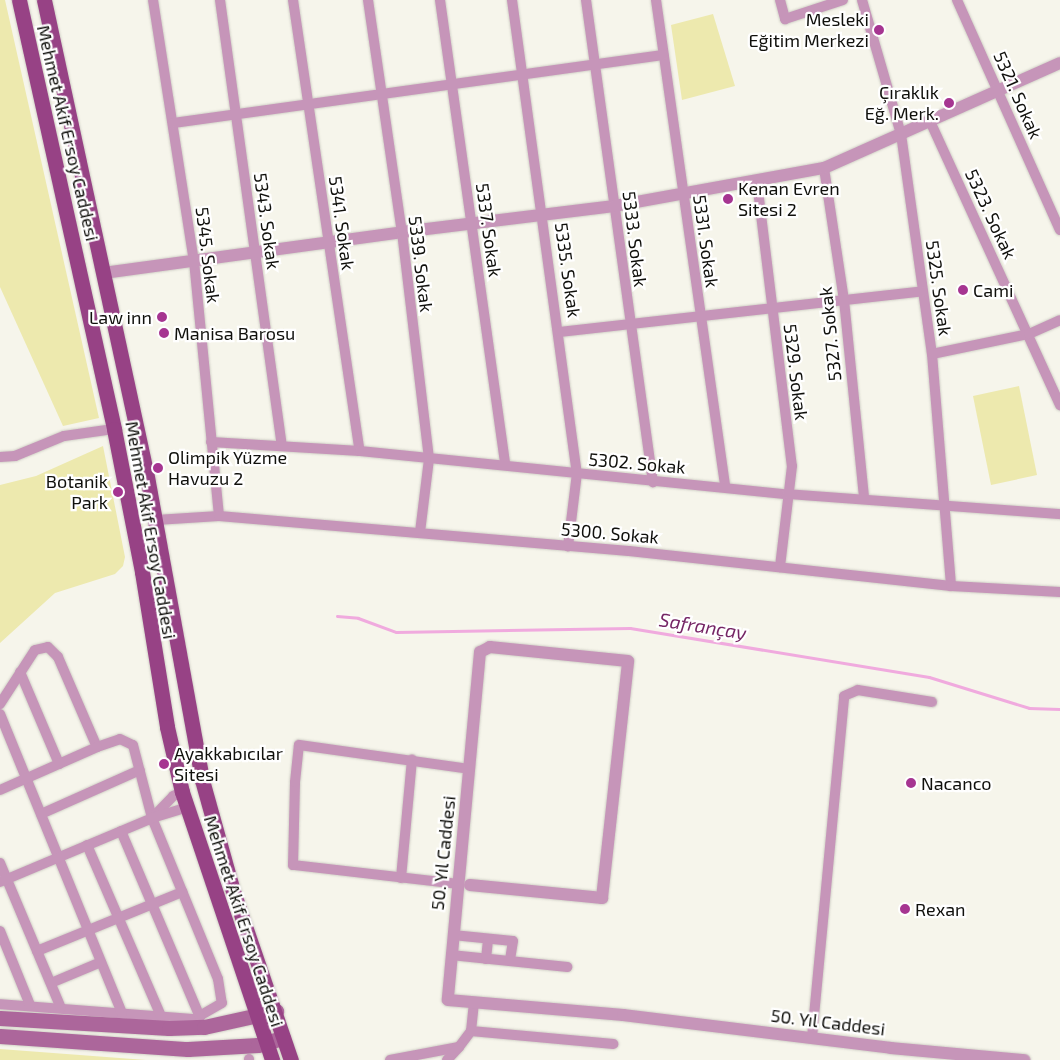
<!DOCTYPE html>
<meta charset="utf-8">
<style>
body{margin:0}
#map{position:relative;width:1060px;height:1060px;overflow:hidden;background:#f6f5eb;font-family:"Exo 2",sans-serif}
div>[style]{position:absolute}
[style*='--x']{left:calc(var(--x)*1px);top:calc(var(--y)*1px);width:calc(var(--w)*1px);rotate:calc(var(--a)*1deg)}
.green>*{inset:0;background:#ede9ae}
.stream>*{height:3px;margin:-1.5px;padding:0 1.5px;transform-origin:1.5px;border-radius:1.5px;background:#f0aade}
.roads{filter:drop-shadow(0 0 1px #d1d0c7) drop-shadow(0 0 1px #d1d0c7)}
.minor>*{height:10px;margin:-5px;padding:0 5px;transform-origin:5px;border-radius:5px;background:#c695b9}
.tertiary>*{height:12px;margin:-6px;padding:0 6px;transform-origin:6px;border-radius:6px;background:#c695b9}
.secondary>*{height:15px;margin:-7.5px;padding:0 7.5px;transform-origin:7.5px;border-radius:7.5px;background:#ac669b}
.primary>*{height:15px;margin:-7.5px;padding:0 7.5px;transform-origin:7.5px;border-radius:7.5px;background:#974285}
.dots>*{width:14px;height:14px;translate:-50% -50%;box-sizing:border-box;border:2px solid #fff;border-radius:50%}
span{translate:-50% -50%;white-space:nowrap;text-align:center;line-height:1.15;-webkit-text-stroke:4.5px #fff;paint-order:stroke}
.poi-label{font-size:18px;color:#10100c}
.right{translate:-100% -50%;text-align:right}
.left{translate:0 -50%;text-align:left}
.street-label{font-size:18px;color:#10100c}
.water-label{font-size:19px;color:#752565;font-style:italic}
</style>
<div id="map">
<div class="green">
<i style="clip-path:polygon(0 0,5px 0,99px 418px,63px 426px,0 287px)"></i>
<i style="clip-path:polygon(713px 14px,735px 86px,682px 100px,671px 25px)"></i>
<i style="clip-path:polygon(1019px 386px,1037px 475px,991px 485px,973px 396px)"></i>
<i style="clip-path:polygon(103px 446px,125px 557px,123px 566px,115px 574px,55px 593px,0 643px,0 485px,36px 476px)"></i>
<i style="clip-path:polygon(0 1049px,146px 1060px,0 1060px)"></i>
</div>
<div class="stream">
<i style="--x:337;--y:616;--w:21;--a:5"></i>
<i style="--x:358;--y:618;--w:40;--a:20.2"></i>
<i style="--x:396;--y:632;--w:234;--a:-1"></i>
<i style="--x:630;--y:628;--w:303;--a:9.3"></i>
<i style="--x:929;--y:677;--w:105;--a:17.2"></i>
<i style="--x:1029;--y:708;--w:31;--a:2"></i>
</div>
<div class="roads">
<div class="minor">
<i style="--x:153;--y:0;--w:264;--a:81.1"></i>
<i style="--x:194;--y:261;--w:256;--a:84.4"></i>
<i style="--x:220;--y:0;--w:450;--a:82.1"></i>
<i style="--x:293;--y:0;--w:456;--a:81.6"></i>
<i style="--x:368;--y:0;--w:234;--a:81.7"></i>
<i style="--x:402;--y:232;--w:229;--a:83.2"></i>
<i style="--x:429;--y:459;--w:74;--a:97"></i>
<i style="--x:440;--y:0;--w:469;--a:82"></i>
<i style="--x:512;--y:0;--w:477;--a:82.2"></i>
<i style="--x:577;--y:473;--w:74;--a:97"></i>
<i style="--x:586;--y:0;--w:487;--a:82.1"></i>
<i style="--x:656;--y:0;--w:491;--a:81.9"></i>
<i style="--x:780;--y:0;--w:20;--a:75"></i>
<i style="--x:785;--y:19;--w:61;--a:-18.1"></i>
<i style="--x:862;--y:0;--w:140;--a:73.8"></i>
<i style="--x:901;--y:134;--w:222;--a:82"></i>
<i style="--x:932;--y:354;--w:233;--a:85.3"></i>
<i style="--x:957;--y:0;--w:252;--a:65.9"></i>
<i style="--x:929;--y:119;--w:315;--a:65.4"></i>
<i style="--x:173;--y:123;--w:495;--a:-7.9"></i>
<i style="--x:824;--y:168;--w:134;--a:81.4"></i>
<i style="--x:844;--y:300;--w:198;--a:84.2"></i>
<i style="--x:757;--y:182;--w:286;--a:83"></i>
<i style="--x:792;--y:466;--w:102;--a:96.8"></i>
<i style="--x:560;--y:332;--w:365;--a:-6.4"></i>
<i style="--x:932;--y:354;--w:99;--a:-11.7"></i>
<i style="--x:1029;--y:334;--w:34;--a:-24"></i>
<i style="--x:211;--y:442;--w:149;--a:3.5"></i>
<i style="--x:360;--y:451;--w:429;--a:5.8"></i>
<i style="--x:787;--y:494;--w:274;--a:4.2"></i>
<i style="--x:0;--y:457;--w:15;--a:-4"></i>
<i style="--x:15;--y:456;--w:53;--a:-22.2"></i>
<i style="--x:64;--y:436;--w:50;--a:-8"></i>
<i style="--x:156;--y:520;--w:63;--a:-3.6"></i>
<i style="--x:219;--y:516;--w:411;--a:4.9"></i>
<i style="--x:629;--y:551;--w:324;--a:6.2"></i>
<i style="--x:951;--y:586;--w:109;--a:3.2"></i>
<i style="--x:20;--y:672;--w:100;--a:67"></i>
<i style="--x:0;--y:704;--w:64;--a:-57.1"></i>
<i style="--x:35;--y:650;--w:13;--a:-13"></i>
<i style="--x:48;--y:647;--w:14;--a:45"></i>
<i style="--x:58;--y:657;--w:98;--a:66.6"></i>
<i style="--x:97;--y:747;--w:24;--a:-19"></i>
<i style="--x:120;--y:739;--w:14;--a:25"></i>
<i style="--x:133;--y:745;--w:75;--a:75.4"></i>
<i style="--x:152;--y:818;--w:174;--a:67.7"></i>
<i style="--x:218;--y:979;--w:24;--a:81"></i>
<i style="--x:222;--y:1003;--w:32;--a:150"></i>
<i style="--x:194;--y:1019;--w:195;--a:-175.6"></i>
<i style="--x:0;--y:714;--w:323;--a:67.8"></i>
<i style="--x:0;--y:790;--w:106;--a:-23.9"></i>
<i style="--x:41;--y:814;--w:108;--a:-24"></i>
<i style="--x:153;--y:817;--w:29;--a:-46"></i>
<i style="--x:173;--y:796;--w:10;--a:-24"></i>
<i style="--x:121;--y:831;--w:202;--a:67"></i>
<i style="--x:87;--y:845;--w:186;--a:66.6"></i>
<i style="--x:0;--y:863;--w:157;--a:67.2"></i>
<i style="--x:401;--y:878;--w:119;--a:-84.7"></i>
<i style="--x:0;--y:882;--w:165;--a:-22.8"></i>
<i style="--x:152;--y:818;--w:37;--a:-17"></i>
<i style="--x:458;--y:884;--w:166;--a:-173.4"></i>
<i style="--x:293;--y:865;--w:83;--a:-88.6"></i>
<i style="--x:295;--y:782;--w:37;--a:-84"></i>
<i style="--x:299;--y:745;--w:172;--a:8"></i>
<i style="--x:0;--y:931;--w:80;--a:67.9"></i>
<i style="--x:453;--y:935;--w:60;--a:5.7"></i>
<i style="--x:513;--y:941;--w:20;--a:99"></i>
<i style="--x:37;--y:951;--w:157;--a:-22.1"></i>
<i style="--x:451;--y:955;--w:117;--a:5.9"></i>
<i style="--x:486;--y:959;--w:20;--a:-84"></i>
<i style="--x:51;--y:983;--w:54;--a:-22.8"></i>
<i style="--x:471;--y:1031;--w:29;--a:-84"></i>
<i style="--x:812;--y:1037;--w:342;--a:-84.6"></i>
<i style="--x:844;--y:696;--w:15;--a:-23"></i>
<i style="--x:858;--y:690;--w:75;--a:9.2"></i>
<i style="--x:249;--y:1059;--w:1;--a:90"></i>
<i style="--x:390;--y:1060;--w:70;--a:-10.7"></i>
<i style="--x:459;--y:1047;--w:20;--a:-53"></i>
<i style="--x:471;--y:1031;--w:143;--a:5.2"></i>
<i style="--x:447;--y:1060;--w:18;--a:-47"></i>
</div>
<div class="tertiary">
<i style="--x:104;--y:273;--w:301;--a:-7.8"></i>
<i style="--x:402;--y:232;--w:214;--a:-7"></i>
<i style="--x:614;--y:206;--w:213;--a:-10.3"></i>
<i style="--x:824;--y:168;--w:258;--a:-24"></i>
<i style="--x:470;--y:885;--w:133;--a:5.6"></i>
<i style="--x:602;--y:898;--w:238;--a:-83.7"></i>
<i style="--x:628;--y:661;--w:139;--a:-174.2"></i>
<i style="--x:490;--y:647;--w:11;--a:153"></i>
<i style="--x:480;--y:652;--w:349;--a:95.3"></i>
<i style="--x:448;--y:1000;--w:176;--a:4.9"></i>
<i style="--x:623;--y:1015;--w:270;--a:7"></i>
<i style="--x:891;--y:1048;--w:134;--a:5.2"></i>
</div>
<div class="secondary">
<i style="--x:0;--y:1018;--w:169;--a:3.4"></i>
<i style="--x:169;--y:1028;--w:35;--a:-2"></i>
<i style="--x:204;--y:1027;--w:74;--a:-12.5"></i>
<i style="--x:0;--y:1036;--w:188;--a:4"></i>
<i style="--x:188;--y:1049;--w:70;--a:-3.3"></i>
<i style="--x:258;--y:1045;--w:26;--a:-16"></i>
</div>
<div class="primary">
<i style="--x:19;--y:0;--w:439;--a:77.5"></i>
<i style="--x:114;--y:429;--w:146;--a:78.9"></i>
<i style="--x:142;--y:572;--w:157;--a:80.8"></i>
<i style="--x:167;--y:727;--w:67;--a:77"></i>
<i style="--x:182;--y:792;--w:283;--a:71.4"></i>
<i style="--x:44;--y:0;--w:482;--a:77.8"></i>
<i style="--x:146;--y:471;--w:314;--a:79.7"></i>
<i style="--x:202;--y:780;--w:115;--a:74.4"></i>
<i style="--x:233;--y:891;--w:179;--a:71.1"></i>
</div>
</div>
<div class="dots">
<i style="left:879px;top:30px;background:#a63591"></i>
<i style="left:949px;top:103px;background:#a63591"></i>
<i style="left:728px;top:199px;background:#a63591"></i>
<i style="left:963px;top:290px;background:#a63591"></i>
<i style="left:162px;top:317px;background:#a63591"></i>
<i style="left:164px;top:333px;background:#a63591"></i>
<i style="left:158px;top:468px;background:#a63591"></i>
<i style="left:118px;top:492px;background:#a63591"></i>
<i style="left:164px;top:764px;background:#a63591"></i>
<i style="left:911px;top:783px;background:#a63591"></i>
<i style="left:905px;top:909px;background:#a63591"></i>
</div>
<div class="poi-label">
<span class="right" style="left:869px;top:30px">Mesleki<br>Eğitim Merkezi</span>
<span class="right" style="left:939px;top:103px">Çıraklık<br>Eğ. Merk.</span>
<span class="left" style="left:738px;top:199px">Kenan Evren<br>Sitesi 2</span>
<span class="left" style="left:973px;top:290px">Cami</span>
<span class="right" style="left:152px;top:317px">Law inn</span>
<span class="left" style="left:174px;top:333px">Manisa Barosu</span>
<span class="left" style="left:168px;top:468px">Olimpik Yüzme<br>Havuzu 2</span>
<span class="right" style="left:108px;top:492px">Botanik<br>Park</span>
<span class="left" style="left:174px;top:764px">Ayakkabıcılar<br>Sitesi</span>
<span class="left" style="left:921px;top:783px">Nacanco</span>
<span class="left" style="left:915px;top:909px">Rexan</span>
</div>
<div class="street-label">
<span style="left:1018px;top:95px;rotate:66deg">5321. Sokak</span>
<span style="left:68px;top:133px;rotate:77deg">Mehmet Akif Ersoy Caddesi</span>
<span style="left:991px;top:214px;rotate:65deg">5323. Sokak</span>
<span style="left:267px;top:221px;rotate:82deg">5343. Sokak</span>
<span style="left:342px;top:223px;rotate:82deg">5341. Sokak</span>
<span style="left:489px;top:230px;rotate:82deg">5337. Sokak</span>
<span style="left:635px;top:239px;rotate:83deg">5333. Sokak</span>
<span style="left:706px;top:241px;rotate:82deg">5331. Sokak</span>
<span style="left:208px;top:255px;rotate:83deg">5345. Sokak</span>
<span style="left:421px;top:264px;rotate:83deg">5339. Sokak</span>
<span style="left:568px;top:270px;rotate:82deg">5335. Sokak</span>
<span style="left:939px;top:288px;rotate:82deg">5325. Sokak</span>
<span style="left:830px;top:334px;rotate:-96deg">5327. Sokak</span>
<span style="left:796px;top:372px;rotate:83deg">5329. Sokak</span>
<span style="left:637px;top:463px;rotate:5deg">5302. Sokak</span>
<span style="left:151px;top:530px;rotate:80deg">Mehmet Akif Ersoy Caddesi</span>
<span style="left:610px;top:533px;rotate:5deg">5300. Sokak</span>
<span style="left:443px;top:853px;rotate:-84deg">50. Yıl Caddesi</span>
<span style="left:244px;top:921px;rotate:72deg">Mehmet Akif Ersoy Caddesi</span>
<span style="left:828px;top:1022px;rotate:7deg">50. Yıl Caddesi</span>
</div>
<div class="water-label">
<span style="left:703px;top:626px;rotate:9deg">Safrançay</span>
</div>
</div>
